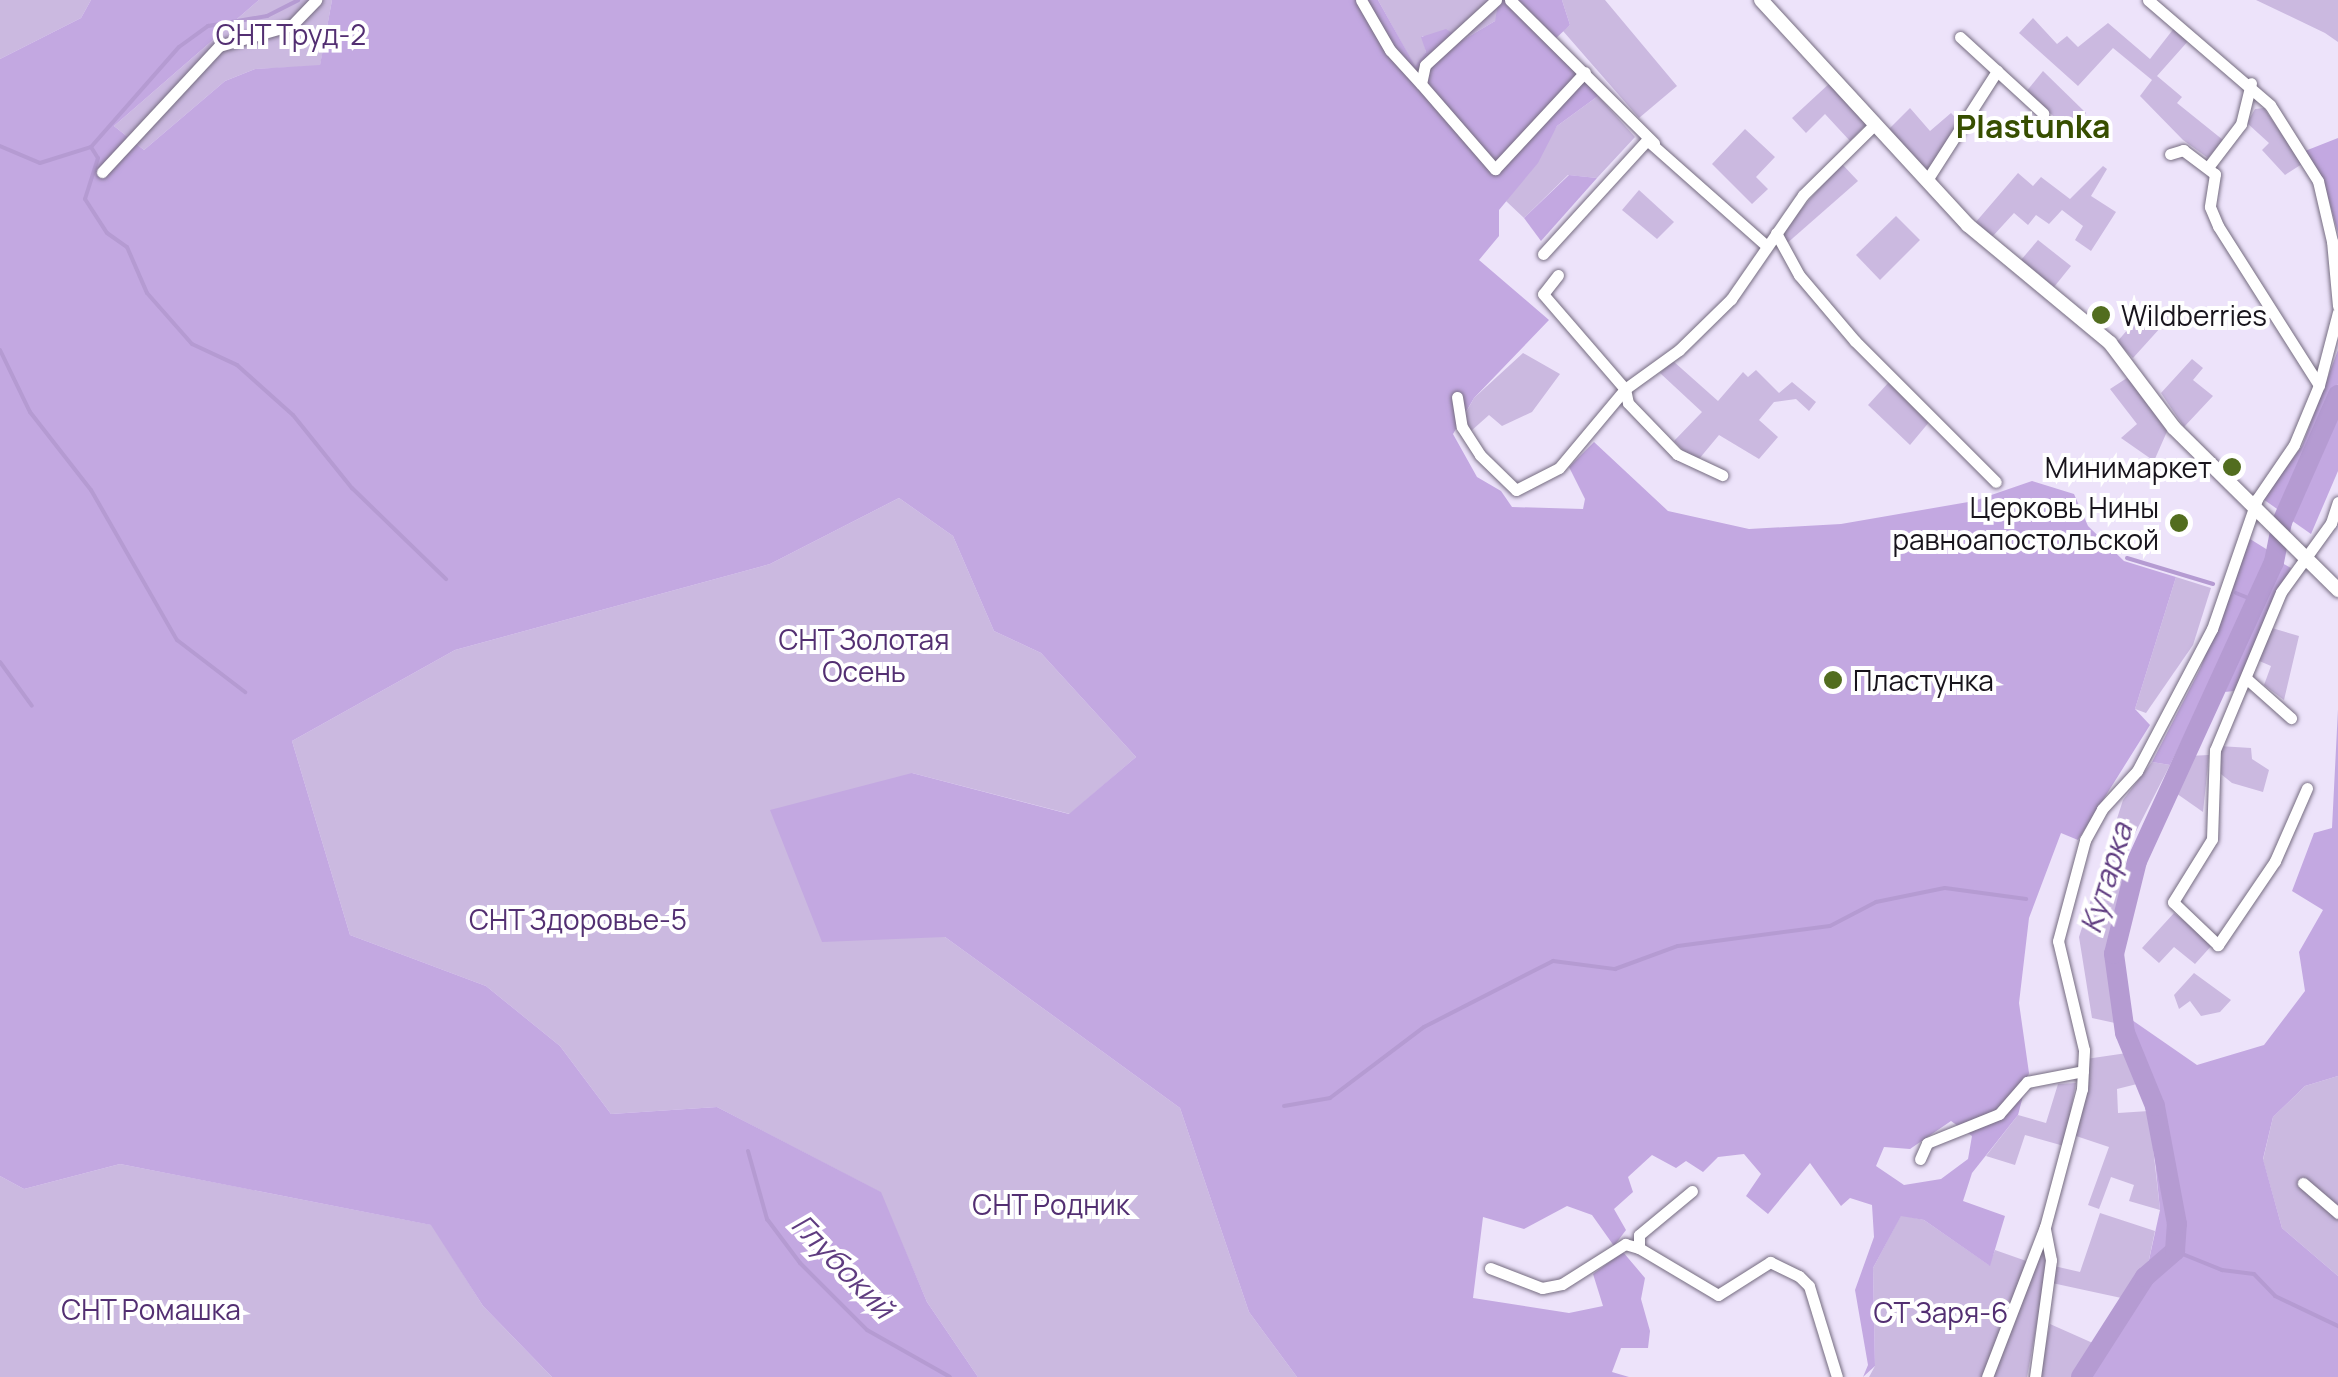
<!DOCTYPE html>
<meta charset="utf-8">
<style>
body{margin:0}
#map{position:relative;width:2338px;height:1377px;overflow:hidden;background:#ede3fa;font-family:Manrope,sans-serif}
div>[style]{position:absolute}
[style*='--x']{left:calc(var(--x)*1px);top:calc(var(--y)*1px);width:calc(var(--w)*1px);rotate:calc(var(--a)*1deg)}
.green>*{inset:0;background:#cbb9e0}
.forest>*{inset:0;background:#c3a8e1}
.stream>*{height:4px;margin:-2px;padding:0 2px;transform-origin:2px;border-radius:2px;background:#b59bd2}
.river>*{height:20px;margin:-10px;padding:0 10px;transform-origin:10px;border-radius:10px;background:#b59bd2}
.roads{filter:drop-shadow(0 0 2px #756c80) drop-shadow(0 0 2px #756c80)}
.minor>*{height:11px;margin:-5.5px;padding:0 5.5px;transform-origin:5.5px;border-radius:5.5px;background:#fff}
.tertiary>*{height:14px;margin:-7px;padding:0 7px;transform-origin:7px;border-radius:7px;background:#fff}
.dots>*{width:28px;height:28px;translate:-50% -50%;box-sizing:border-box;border:5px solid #fff;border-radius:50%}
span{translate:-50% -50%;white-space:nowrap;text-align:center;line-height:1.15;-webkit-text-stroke:8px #fff;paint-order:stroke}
.park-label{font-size:28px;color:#532f72}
.poi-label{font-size:28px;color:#18141c}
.left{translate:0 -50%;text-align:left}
.right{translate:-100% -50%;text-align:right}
.water-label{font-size:30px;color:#5f3c80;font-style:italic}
.quarter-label{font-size:32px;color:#374e00;font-weight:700}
</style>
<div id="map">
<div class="green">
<i style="clip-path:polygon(0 0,91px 0,81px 18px,0 59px)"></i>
<i style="clip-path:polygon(259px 0,332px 0,320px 66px,255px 69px,225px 81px,144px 150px,114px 126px)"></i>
<i style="clip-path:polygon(1378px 0,1499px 0,1502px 8px,1495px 21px,1463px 40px,1422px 36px,1426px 52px,1415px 67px)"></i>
<i style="clip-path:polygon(1562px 0,1605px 0,1677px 86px,1639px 118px,1563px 31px,1570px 25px)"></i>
<i style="clip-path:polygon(2256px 0,2338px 0,2338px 42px,2325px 33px)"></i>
<i style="clip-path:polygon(2033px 18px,2057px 44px,2067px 36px,2078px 47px,2108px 23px,2150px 59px,2175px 27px,2189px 40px,2157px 76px,2182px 97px,2177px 103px,2223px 140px,2208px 158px,2183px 140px,2140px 96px,2152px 80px,2113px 48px,2078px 86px,2019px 33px)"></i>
<i style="clip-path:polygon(2043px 71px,2086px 113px,2070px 131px,2026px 92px)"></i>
<i style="clip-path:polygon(1831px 82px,1868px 123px,1850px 141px,1825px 114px,1806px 133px,1792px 118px)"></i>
<i style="clip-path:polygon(1598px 96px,1635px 137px,1597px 178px,1568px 175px,1524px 218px,1506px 201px,1557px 126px)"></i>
<i style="clip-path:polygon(1910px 108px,1930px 131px,1951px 113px,1964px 126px,1926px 175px,1887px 131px)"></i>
<i style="clip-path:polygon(2264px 108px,2302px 164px,2285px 175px,2262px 150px,2269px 143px,2247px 123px,2255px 109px)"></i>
<i style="clip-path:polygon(1745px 129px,1775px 157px,1756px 177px,1768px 189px,1752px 204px,1712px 164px)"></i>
<i style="clip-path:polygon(1841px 163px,1858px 181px,1785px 245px,1779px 235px)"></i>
<i style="clip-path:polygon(2103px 166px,2107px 169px,2091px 196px,2116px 212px,2091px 251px,2075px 240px,2083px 226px,2062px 210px,2049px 224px,2036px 215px,2028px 225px,2014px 213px,1992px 237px,1975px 223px,2018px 173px,2033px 186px,2041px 177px,2070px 199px)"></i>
<i style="clip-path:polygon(1639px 190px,1674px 222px,1657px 239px,1622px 210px)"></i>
<i style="clip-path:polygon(1896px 216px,1920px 240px,1880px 280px,1856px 255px)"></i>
<i style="clip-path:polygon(2038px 240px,2071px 266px,2054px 287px,2021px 260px)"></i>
<i style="clip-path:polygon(2151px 302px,2171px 316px,2133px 358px,2117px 342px)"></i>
<i style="clip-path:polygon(1523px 353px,1560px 374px,1532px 412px,1502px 426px,1489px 415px,1471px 431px,1464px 416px,1474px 398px)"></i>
<i style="clip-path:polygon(2192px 359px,2203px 368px,2193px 380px,2213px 396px,2184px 427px,2161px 393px)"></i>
<i style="clip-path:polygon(1673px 361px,1718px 401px,1743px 372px,1748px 377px,1756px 370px,1779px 393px,1792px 382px,1816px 402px,1809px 411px,1796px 399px,1774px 402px,1759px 420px,1778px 437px,1759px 459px,1719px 435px,1699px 459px,1689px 456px,1674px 441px,1702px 412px,1660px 373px)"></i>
<i style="clip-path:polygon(2130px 376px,2169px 427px,2154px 461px,2121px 438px,2137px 424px,2110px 389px)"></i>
<i style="clip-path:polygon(1889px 382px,1930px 421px,1910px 445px,1868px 405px)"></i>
<i style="clip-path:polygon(899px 498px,953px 536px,994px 631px,1041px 653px,1136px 757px,1070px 814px,912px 773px,945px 937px,1180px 1108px,1249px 1312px,1297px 1377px,978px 1377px,927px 1302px,880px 1192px,717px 1107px,611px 1114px,560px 1046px,486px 986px,350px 935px,292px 741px,455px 650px,770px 564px)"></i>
<i style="clip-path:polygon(2176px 577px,2211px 588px,2193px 645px,2146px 713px,2135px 709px)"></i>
<i style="clip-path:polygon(2272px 628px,2299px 636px,2284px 700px,2264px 685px,2271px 666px,2257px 660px)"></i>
<i style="clip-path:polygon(2219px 746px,2251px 748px,2252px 759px,2269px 770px,2263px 792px,2232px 783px,2216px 770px)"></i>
<i style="clip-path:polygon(2209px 755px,2203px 812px,2173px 791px,2188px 756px)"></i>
<i style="clip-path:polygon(2152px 762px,2170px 765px,2130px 843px,2106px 962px,2115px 1023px,2092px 1018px,2079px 937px,2123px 800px)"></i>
<i style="clip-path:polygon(2174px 913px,2213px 944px,2195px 964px,2174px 947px,2159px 963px,2142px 948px)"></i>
<i style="clip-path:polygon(2194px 973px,2231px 1000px,2220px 1012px,2201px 1016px,2190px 1001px,2179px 1009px,2174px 995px)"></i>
<i style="clip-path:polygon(2127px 1053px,2141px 1083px,2117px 1089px,2118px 1113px,2149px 1111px,2160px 1210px,2129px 1201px,2134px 1185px,2111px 1177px,2099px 1209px,2088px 1205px,2109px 1147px,2076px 1136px,2086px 1059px)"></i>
<i style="clip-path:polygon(2338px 1076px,2338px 1276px,2282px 1228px,2263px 1160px,2273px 1117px,2305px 1086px)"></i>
<i style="clip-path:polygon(2076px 1083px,2064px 1146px,2025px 1135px,2015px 1165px,1986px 1156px,2018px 1115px,2046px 1123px,2058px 1084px)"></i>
<i style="clip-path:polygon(120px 1164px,432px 1225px,483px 1306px,552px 1377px,0 1377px,0 1176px,24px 1189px)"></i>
<i style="clip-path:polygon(2100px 1213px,2155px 1231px,2147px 1269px,2126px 1299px,2052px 1283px,2054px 1266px,2080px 1272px)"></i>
<i style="clip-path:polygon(1901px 1215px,1924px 1220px,1989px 1265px,1995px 1250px,2032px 1263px,2042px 1238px,2049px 1259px,2027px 1377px,1869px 1377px,1875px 1366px,1873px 1268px)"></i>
<i style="clip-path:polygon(2050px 1324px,2095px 1344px,2075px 1377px,2039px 1377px)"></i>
</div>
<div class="forest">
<i style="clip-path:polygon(evenodd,91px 0,259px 0,114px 126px,144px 150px,225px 81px,255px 69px,320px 65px,332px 0,1378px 0,1415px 66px,1426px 52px,1421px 37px,1446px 29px,1463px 40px,1495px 21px,1499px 0,1562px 0,1570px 25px,1553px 41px,1598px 96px,1557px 126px,1538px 163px,1499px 210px,1499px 236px,1479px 260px,1549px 320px,1474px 398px,1453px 434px,1477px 477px,1501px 491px,1512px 507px,1583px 509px,1585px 499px,1569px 467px,1594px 442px,1668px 511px,1749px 529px,1841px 524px,1974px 501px,2032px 481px,2074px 494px,2088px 526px,2124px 561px,2176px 577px,2135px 709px,2150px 725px,2078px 840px,2061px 833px,2029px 918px,2019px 1003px,2029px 1073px,2018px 1115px,1972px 1173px,1963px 1201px,2005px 1216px,1990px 1266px,1924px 1220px,1901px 1216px,1873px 1268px,1875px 1366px,1863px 1377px,1868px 1365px,1855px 1290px,1874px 1237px,1872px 1205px,1850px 1198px,1841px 1206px,1810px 1163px,1768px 1214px,1746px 1196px,1761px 1174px,1744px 1154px,1718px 1157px,1703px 1172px,1686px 1161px,1676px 1168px,1652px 1155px,1628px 1177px,1633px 1192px,1614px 1209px,1626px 1230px,1614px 1246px,1592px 1215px,1567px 1206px,1524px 1229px,1483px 1217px,1473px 1298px,1569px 1313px,1603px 1306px,1593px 1274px,1623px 1252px,1645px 1278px,1641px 1299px,1650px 1331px,1648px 1348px,1621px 1348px,1612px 1372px,1629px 1377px,1297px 1377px,1249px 1312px,1180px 1108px,945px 937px,822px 942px,770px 810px,912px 773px,1069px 814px,1136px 757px,1041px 653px,994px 631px,953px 536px,899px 498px,770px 564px,455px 650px,292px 741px,350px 935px,486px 986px,560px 1046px,611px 1114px,717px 1107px,881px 1192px,927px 1302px,978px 1377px,552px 1377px,483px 1306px,431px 1225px,120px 1164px,24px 1189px,0 1176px,0 59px,81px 18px,91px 0,1951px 1121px,1972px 1136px,1968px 1159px,1941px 1179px,1904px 1185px,1876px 1166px,1884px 1147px,1910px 1149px,1951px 1121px)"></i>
<i style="clip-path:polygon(2338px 138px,2338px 233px,2324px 183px,2305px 151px)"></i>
<i style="clip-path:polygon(1569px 175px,1597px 178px,1541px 241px,1524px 218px)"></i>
<i style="clip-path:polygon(2338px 350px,2338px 384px,2280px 511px,2263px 499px,2302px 446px)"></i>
<i style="clip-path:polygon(2338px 416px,2338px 471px,2311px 534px,2291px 520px)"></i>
<i style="clip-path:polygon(2250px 539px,2271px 552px,2267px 564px,2170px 765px,2152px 762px,2200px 669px)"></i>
<i style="clip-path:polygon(2280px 562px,2291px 568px,2234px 691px,2225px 692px)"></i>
<i style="clip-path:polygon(2338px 709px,2338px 1076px,2305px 1086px,2273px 1117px,2263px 1159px,2282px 1228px,2338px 1276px,2338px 1377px,2075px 1377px,2147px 1269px,2160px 1210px,2149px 1100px,2155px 1087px,2130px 1028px,2132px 1020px,2197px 1065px,2264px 1045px,2305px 991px,2299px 952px,2323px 910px,2292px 891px,2314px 833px,2332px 828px)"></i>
</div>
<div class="stream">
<i style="--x:0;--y:146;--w:43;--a:23"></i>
<i style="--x:40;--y:163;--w:53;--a:-17.4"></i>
<i style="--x:91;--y:147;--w:133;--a:-48.7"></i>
<i style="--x:179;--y:47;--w:36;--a:-36"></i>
<i style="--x:208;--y:26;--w:60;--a:-9.6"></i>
<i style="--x:267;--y:16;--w:35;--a:-27"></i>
<i style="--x:91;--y:147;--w:13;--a:58"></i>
<i style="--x:98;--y:158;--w:43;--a:107.6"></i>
<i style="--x:85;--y:199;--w:40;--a:57.1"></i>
<i style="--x:107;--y:233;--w:24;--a:35"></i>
<i style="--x:127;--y:247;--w:50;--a:66.5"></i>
<i style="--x:147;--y:293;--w:68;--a:48.6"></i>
<i style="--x:192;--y:344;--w:50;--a:25"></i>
<i style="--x:237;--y:365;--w:75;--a:41.8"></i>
<i style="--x:293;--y:415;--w:94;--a:51.1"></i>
<i style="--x:352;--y:488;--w:131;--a:44.1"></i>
<i style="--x:0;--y:350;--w:69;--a:64.2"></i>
<i style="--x:30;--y:412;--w:99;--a:52"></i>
<i style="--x:91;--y:490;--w:173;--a:60.2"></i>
<i style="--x:177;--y:640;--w:86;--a:37.4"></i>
<i style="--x:2127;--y:558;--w:90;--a:16.8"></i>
<i style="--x:2236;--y:593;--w:22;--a:22"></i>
<i style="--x:0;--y:662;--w:54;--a:54"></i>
<i style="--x:1284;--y:1106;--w:47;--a:-9.9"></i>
<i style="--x:1330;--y:1098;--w:118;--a:-37.1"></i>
<i style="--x:1424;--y:1027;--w:145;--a:-27.1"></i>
<i style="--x:1553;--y:961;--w:63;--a:7.4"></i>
<i style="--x:1615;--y:969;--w:67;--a:-20.1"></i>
<i style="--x:1678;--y:946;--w:153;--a:-7.5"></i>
<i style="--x:1830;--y:926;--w:52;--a:-27.6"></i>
<i style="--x:1876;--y:902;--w:70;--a:-11.5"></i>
<i style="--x:1945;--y:888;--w:82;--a:7.7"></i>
<i style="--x:748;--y:1151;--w:71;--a:74.4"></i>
<i style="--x:767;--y:1219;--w:55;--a:53.1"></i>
<i style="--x:800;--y:1263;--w:95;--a:45"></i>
<i style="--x:867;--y:1330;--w:95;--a:29.5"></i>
<i style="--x:2175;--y:1251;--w:51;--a:22"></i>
<i style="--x:2222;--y:1270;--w:32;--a:7"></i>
<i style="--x:2254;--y:1274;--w:30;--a:46"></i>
<i style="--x:2275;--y:1296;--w:70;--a:25.5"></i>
</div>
<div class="river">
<i style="--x:2081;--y:1377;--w:119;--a:-57.4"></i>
<i style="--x:2145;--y:1277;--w:40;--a:-41"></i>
<i style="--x:2175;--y:1251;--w:27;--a:-86"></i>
<i style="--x:2177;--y:1224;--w:120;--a:-100.6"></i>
<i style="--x:2155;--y:1106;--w:79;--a:-112.3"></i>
<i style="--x:2125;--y:1033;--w:80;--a:-97.9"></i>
<i style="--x:2114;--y:954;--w:96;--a:-76.1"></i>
<i style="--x:2137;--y:861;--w:329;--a:-65.4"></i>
<i style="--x:2274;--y:562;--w:41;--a:-78.7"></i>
<i style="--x:2282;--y:522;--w:139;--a:-66.2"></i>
</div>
<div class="roads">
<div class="minor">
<i style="--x:1361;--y:0;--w:58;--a:59.9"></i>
<i style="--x:1390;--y:50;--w:46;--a:47.6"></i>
<i style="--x:1496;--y:0;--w:96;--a:137.5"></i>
<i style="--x:1425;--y:65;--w:19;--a:102"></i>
<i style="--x:1421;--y:84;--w:113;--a:49"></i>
<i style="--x:1495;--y:169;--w:132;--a:-47.1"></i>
<i style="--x:1510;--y:0;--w:203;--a:44.8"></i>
<i style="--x:2148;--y:0;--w:161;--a:40.7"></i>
<i style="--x:2270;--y:105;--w:90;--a:57.7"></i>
<i style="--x:2318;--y:181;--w:62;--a:76.9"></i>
<i style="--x:2332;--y:241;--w:65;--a:84.7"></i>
<i style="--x:1960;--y:37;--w:113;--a:42.5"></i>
<i style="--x:2170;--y:154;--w:14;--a:-17"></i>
<i style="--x:2183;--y:150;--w:40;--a:37"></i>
<i style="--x:2215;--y:174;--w:33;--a:99"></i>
<i style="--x:2210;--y:207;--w:21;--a:67"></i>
<i style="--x:2218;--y:226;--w:188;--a:57.6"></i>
<i style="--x:2209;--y:166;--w:53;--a:-52.7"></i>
<i style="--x:2241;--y:124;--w:42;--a:-76.3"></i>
<i style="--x:102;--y:172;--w:172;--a:-47.1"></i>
<i style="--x:219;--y:46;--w:76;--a:-16"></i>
<i style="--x:292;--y:25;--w:35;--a:-46"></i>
<i style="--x:1927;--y:180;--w:130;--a:-57.3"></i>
<i style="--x:1776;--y:233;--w:48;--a:61.3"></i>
<i style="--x:1799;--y:275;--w:87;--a:49.7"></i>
<i style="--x:1855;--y:341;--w:199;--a:45"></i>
<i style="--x:1543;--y:254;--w:154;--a:-47.6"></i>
<i style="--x:1647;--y:140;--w:160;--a:41.5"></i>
<i style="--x:1558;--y:275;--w:24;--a:128"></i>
<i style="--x:1543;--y:294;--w:125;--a:49.2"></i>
<i style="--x:1625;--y:389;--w:67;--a:-35.8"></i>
<i style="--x:1679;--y:350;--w:73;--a:-44.4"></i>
<i style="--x:1731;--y:299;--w:126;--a:-55.3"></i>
<i style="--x:1803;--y:195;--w:101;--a:-44.6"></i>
<i style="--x:1625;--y:389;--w:14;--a:78"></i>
<i style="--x:1628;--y:403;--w:71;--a:46.1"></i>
<i style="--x:1677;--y:454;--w:50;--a:25"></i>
<i style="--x:1457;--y:397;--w:30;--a:81"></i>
<i style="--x:1462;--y:427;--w:33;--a:57"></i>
<i style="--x:1480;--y:455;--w:50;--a:44.2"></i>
<i style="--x:1516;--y:490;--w:48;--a:-27.1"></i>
<i style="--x:1559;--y:468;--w:103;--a:-50.1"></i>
<i style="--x:2247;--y:679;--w:59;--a:41.6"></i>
<i style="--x:2307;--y:788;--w:80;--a:113.7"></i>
<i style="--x:2275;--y:861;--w:102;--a:124.2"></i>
<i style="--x:2218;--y:945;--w:62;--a:-136.3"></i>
<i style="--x:2173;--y:902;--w:74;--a:-58.2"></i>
<i style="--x:2212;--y:839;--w:89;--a:-88.1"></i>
<i style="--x:2215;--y:750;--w:171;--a:-67.3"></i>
<i style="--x:2281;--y:592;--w:85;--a:-54.1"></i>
<i style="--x:2331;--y:523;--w:22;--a:-72"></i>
<i style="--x:1920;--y:1159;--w:17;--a:-66"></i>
<i style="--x:1927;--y:1143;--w:78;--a:-21.9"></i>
<i style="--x:1999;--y:1114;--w:43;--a:-48.8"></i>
<i style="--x:2027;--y:1082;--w:57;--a:-11.1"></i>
<i style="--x:2303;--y:1183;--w:46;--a:40.6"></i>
<i style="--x:1692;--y:1191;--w:69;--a:140.3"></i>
<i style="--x:1639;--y:1235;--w:13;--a:90"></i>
<i style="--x:1639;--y:1248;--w:92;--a:30.7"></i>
<i style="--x:1718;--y:1295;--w:62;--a:-32.4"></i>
<i style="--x:1770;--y:1262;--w:32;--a:26"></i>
<i style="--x:1799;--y:1276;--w:14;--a:45"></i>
<i style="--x:1809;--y:1286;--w:95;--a:72.9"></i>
<i style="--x:1490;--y:1268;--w:56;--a:21"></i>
<i style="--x:1542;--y:1288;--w:20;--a:-11"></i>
<i style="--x:1562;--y:1284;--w:75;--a:-32.4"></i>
<i style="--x:1625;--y:1244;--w:15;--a:16"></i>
<i style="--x:1987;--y:1377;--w:161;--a:-68.9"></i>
<i style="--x:2045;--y:1227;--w:143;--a:-75"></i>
<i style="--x:2082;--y:1089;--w:39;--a:-87"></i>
<i style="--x:2084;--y:1050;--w:112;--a:-103.4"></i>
<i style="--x:2058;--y:941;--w:105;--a:-75"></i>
<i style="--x:2085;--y:840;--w:35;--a:-61"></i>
<i style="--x:2102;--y:809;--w:52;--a:-47.4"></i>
<i style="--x:2137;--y:771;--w:161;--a:-62.2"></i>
<i style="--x:2212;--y:629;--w:138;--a:-70.9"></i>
<i style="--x:2257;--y:499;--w:65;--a:-55.6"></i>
<i style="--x:2294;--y:445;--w:65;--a:-67.4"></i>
<i style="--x:2319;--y:385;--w:75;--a:-75.4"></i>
<i style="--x:2035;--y:1377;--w:118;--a:-82.2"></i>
<i style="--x:2051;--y:1260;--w:33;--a:-101"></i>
</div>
<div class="tertiary">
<i style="--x:1761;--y:0;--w:306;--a:47.4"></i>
<i style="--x:1968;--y:225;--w:185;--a:39.7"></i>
<i style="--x:2110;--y:343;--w:106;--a:53"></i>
<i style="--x:2174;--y:428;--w:231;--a:44.6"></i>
</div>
</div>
<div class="dots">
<i style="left:2101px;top:315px;background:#526d1f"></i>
<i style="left:2232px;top:467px;background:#526d1f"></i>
<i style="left:2179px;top:523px;background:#526d1f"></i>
<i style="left:1833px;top:680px;background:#526d1f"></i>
</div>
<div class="park-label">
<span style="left:291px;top:34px">СНТ Труд-2</span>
<span style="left:864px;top:655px">СНТ Золотая<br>Осень</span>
<span style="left:578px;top:919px">СНТ Здоровье-5</span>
<span style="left:1051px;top:1204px">СНТ Родник</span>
<span style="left:151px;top:1309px">СНТ Ромашка</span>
<span style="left:1941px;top:1312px">СТ Заря-6</span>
</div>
<div class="poi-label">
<span class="left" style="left:2121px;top:315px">Wildberries</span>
<span class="right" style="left:2212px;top:467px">Минимаркет</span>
<span class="right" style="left:2159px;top:523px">Церковь Нины<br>равноапостольской</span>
<span class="left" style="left:1853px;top:680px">Пластунка</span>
</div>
<div class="water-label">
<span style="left:2106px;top:878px;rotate:-73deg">Кутарка</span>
<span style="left:843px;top:1266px;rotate:46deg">Глубокий</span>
</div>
<div class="quarter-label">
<span style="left:2033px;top:126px">Plastunka</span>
</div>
</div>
